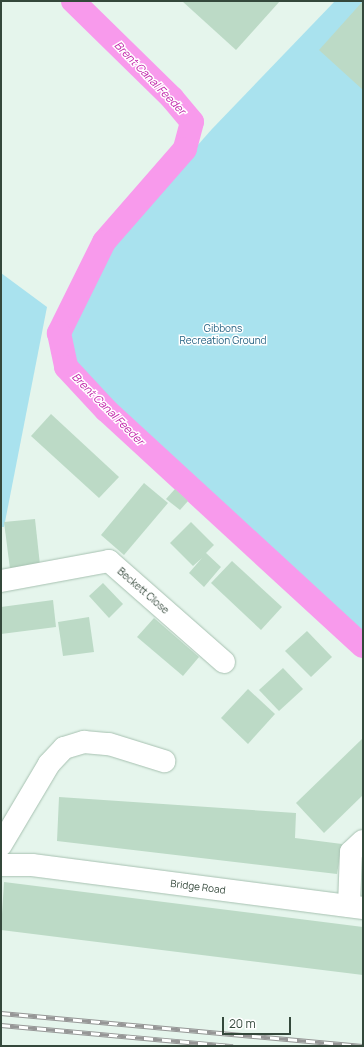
<!DOCTYPE html>
<style>
body{margin:0}
#map{position:relative;width:364px;height:1047px;overflow:hidden;background:#e5f5ec;font-family:Manrope,sans-serif}
div>[style]{position:absolute}
[style*='--x']{left:calc(var(--x)*1px);top:calc(var(--y)*1px);width:calc(var(--w)*1px);rotate:calc(var(--a)*1deg)}
.green>*{inset:0;background:#a9e2ee}
.canal>*{height:24px;margin:-12px;padding:0 12px;transform-origin:12px;border-radius:12px;background:#f89aec}
.building>*{inset:0;background:#bcdac6}
.roads{filter:drop-shadow(0 0 1px #a7c1b1) drop-shadow(0 0 1px #a7c1b1)}
.minor>*{height:22px;margin:-11px;padding:0 11px;transform-origin:11px;border-radius:11px;background:#fff}
.rail>*{height:4.5px;margin-top:-2.25px;transform-origin:0;background:repeating-linear-gradient(90deg,#fff 0 9px,#969696 0 18px);box-sizing:border-box;border-block:1px solid #969696}
span{translate:-50% -50%;white-space:nowrap;text-align:center;line-height:1.15;-webkit-text-stroke:3px #fff;paint-order:stroke}
.park-label{font-size:10px;color:#205f80}
.street-label{font-size:10px;color:#34483b}
.water-label{font-size:11px;color:#c021a8;font-style:italic}
.frame{position:absolute;inset:0;border:2px solid #34483b;pointer-events:none}
.scale{position:absolute;left:222px;top:1017px;width:69px;height:18px;box-sizing:border-box;border:2px solid #34483b;border-top:0;padding-left:5px;font-size:12px;line-height:14px;white-space:nowrap;color:#34483b;-webkit-text-stroke:3px #fff;paint-order:stroke}
</style>
<div id="map">
<div class="green">
<i style="clip-path:polygon(335px 1px,363px 1px,363px 655px,57px 371px,69px 326px,110px 244px,212px 129px)"></i>
<i style="clip-path:polygon(1px 273px,47px 307px,4px 527px,1px 527px)"></i>
</div>
<div class="canal">
<i style="--x:73;--y:1;--w:139;--a:44.4"></i>
<i style="--x:172;--y:98;--w:31;--a:50"></i>
<i style="--x:192;--y:122;--w:28;--a:105"></i>
<i style="--x:185;--y:149;--w:123;--a:131.1"></i>
<i style="--x:104;--y:242;--w:102;--a:116.3"></i>
<i style="--x:59;--y:333;--w:35;--a:78"></i>
<i style="--x:66;--y:367;--w:59;--a:47.1"></i>
<i style="--x:106;--y:410;--w:349;--a:42.6"></i>
</div>
<div class="building">
<i style="clip-path:polygon(182px 1px,280px 1px,236px 50px)"></i>
<i style="clip-path:polygon(363px 1px,363px 90px,319px 50px)"></i>
<i style="clip-path:polygon(51px 414px,119px 477px,99px 498px,31px 436px)"></i>
<i style="clip-path:polygon(144px 483px,168px 503px,124px 555px,101px 535px)"></i>
<i style="clip-path:polygon(175px 489px,188px 501px,180px 510px,166px 499px)"></i>
<i style="clip-path:polygon(35px 519px,40px 565px,10px 569px,4px 522px)"></i>
<i style="clip-path:polygon(191px 522px,214px 545px,206px 553px,221px 567px,204px 587px,189px 573px,202px 558px,193px 566px,170px 543px)"></i>
<i style="clip-path:polygon(232px 561px,282px 607px,261px 630px,211px 583px)"></i>
<i style="clip-path:polygon(103px 583px,123px 604px,109px 618px,89px 596px)"></i>
<i style="clip-path:polygon(53px 600px,56px 627px,1px 634px,1px 607px)"></i>
<i style="clip-path:polygon(89px 617px,94px 652px,63px 656px,58px 622px)"></i>
<i style="clip-path:polygon(154px 618px,199px 657px,183px 676px,137px 637px)"></i>
<i style="clip-path:polygon(307px 631px,332px 657px,311px 677px,285px 651px)"></i>
<i style="clip-path:polygon(283px 668px,303px 689px,279px 711px,259px 690px)"></i>
<i style="clip-path:polygon(248px 689px,275px 714px,248px 744px,221px 718px)"></i>
<i style="clip-path:polygon(363px 738px,363px 795px,324px 833px,296px 803px)"></i>
<i style="clip-path:polygon(59px 797px,296px 813px,295px 838px,342px 844px,337px 874px,57px 841px)"></i>
<i style="clip-path:polygon(4px 882px,363px 927px,363px 975px,1px 930px)"></i>
</div>
<div class="roads">
<div class="minor">
<i style="--x:1;--y:581;--w:110;--a:-10.5"></i>
<i style="--x:109;--y:561;--w:153;--a:41.3"></i>
<i style="--x:1;--y:845;--w:94;--a:-59.3"></i>
<i style="--x:49;--y:764;--w:22;--a:-47"></i>
<i style="--x:64;--y:748;--w:21;--a:-17"></i>
<i style="--x:84;--y:742;--w:25;--a:5"></i>
<i style="--x:109;--y:744;--w:58;--a:17.2"></i>
<i style="--x:1;--y:865;--w:31;--a:0"></i>
<i style="--x:32;--y:865;--w:334;--a:7.4"></i>
<i style="--x:349;--y:906;--w:54;--a:-87.9"></i>
<i style="--x:351;--y:852;--w:16;--a:-43"></i>
</div>
</div>
<div class="rail">
<i style="--x:1;--y:1013;--w:363;--a:5.2"></i>
<i style="--x:1;--y:1025;--w:233;--a:5.2"></i>
</div>
<div class="park-label">
<span style="left:223px;top:334px">Gibbons<br>Recreation Ground</span>
</div>
<div class="street-label">
<span style="left:143px;top:591px;rotate:41deg">Beckett Close</span>
<span style="left:198px;top:887px;rotate:7deg">Bridge Road</span>
</div>
<div class="water-label">
<span style="left:150px;top:78px;rotate:46deg">Brent Canal Feeder</span>
<span style="left:108px;top:409px;rotate:45deg">Brent Canal Feeder</span>
</div>
<div class="frame"></div>
<div class="scale">20 m</div>
</div>
